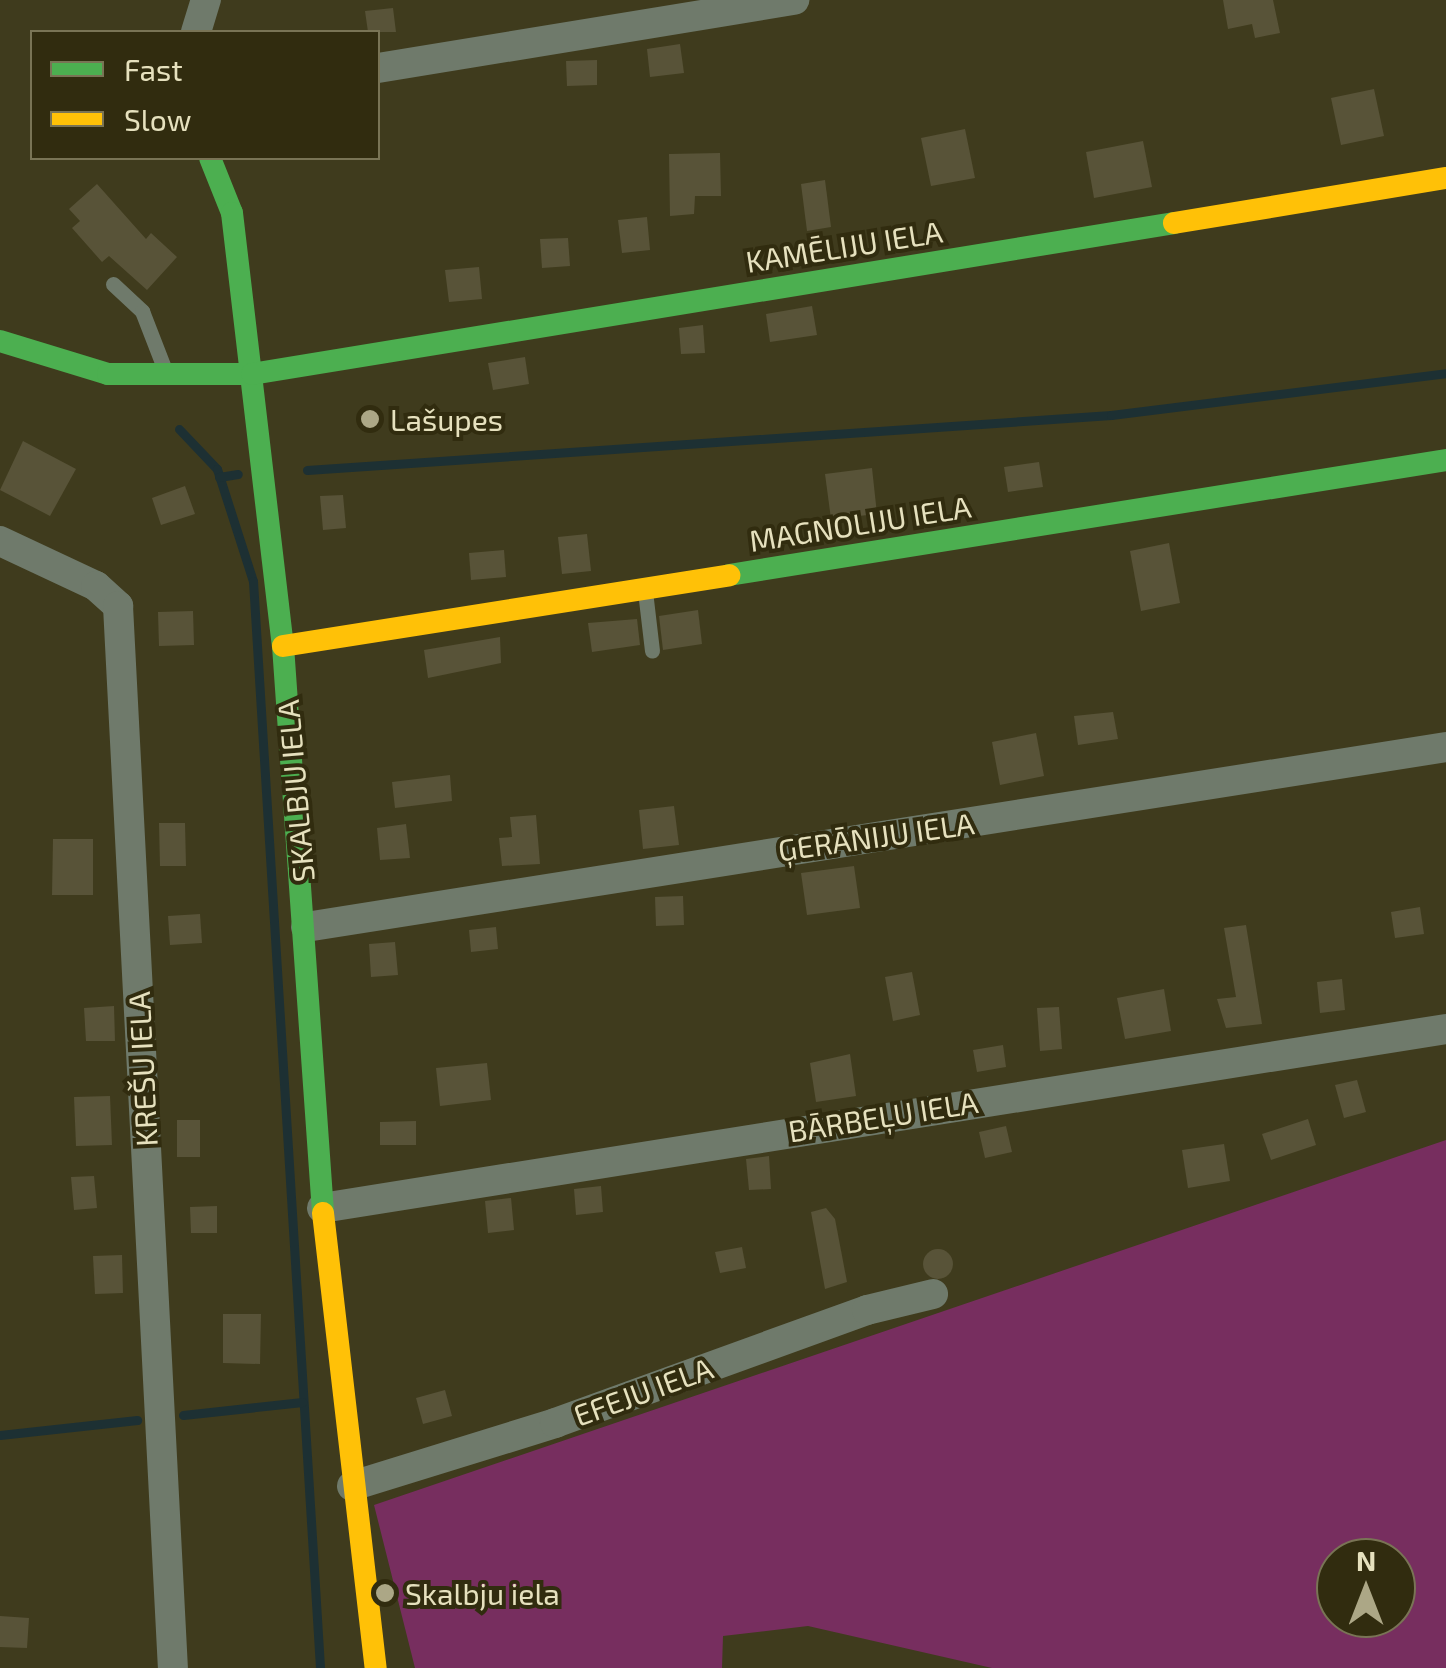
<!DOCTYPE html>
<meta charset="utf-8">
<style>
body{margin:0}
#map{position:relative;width:1446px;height:1668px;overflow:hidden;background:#3f3b1d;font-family:"Exo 2",sans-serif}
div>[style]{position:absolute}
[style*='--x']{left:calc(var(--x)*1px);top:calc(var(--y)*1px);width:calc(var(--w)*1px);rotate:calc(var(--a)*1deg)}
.green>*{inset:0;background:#772e5f}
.stream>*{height:9px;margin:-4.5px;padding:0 4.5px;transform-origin:4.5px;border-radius:4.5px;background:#1d3033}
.building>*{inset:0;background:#585338}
.round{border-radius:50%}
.lane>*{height:15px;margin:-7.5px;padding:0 7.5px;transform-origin:7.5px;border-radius:7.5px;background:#6f7a6b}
.street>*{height:30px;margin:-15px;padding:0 15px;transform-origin:15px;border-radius:15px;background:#6f7a6b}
.fast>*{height:22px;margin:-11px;padding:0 11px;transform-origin:11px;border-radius:11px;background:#4caf50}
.slow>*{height:22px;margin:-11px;padding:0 11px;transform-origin:11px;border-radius:11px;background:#ffc107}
.dots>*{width:28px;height:28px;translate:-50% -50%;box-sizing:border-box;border:5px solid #312c0f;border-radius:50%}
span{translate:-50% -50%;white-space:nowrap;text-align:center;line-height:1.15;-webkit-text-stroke:8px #312c0f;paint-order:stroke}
.street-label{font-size:30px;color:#e6e1be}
.poi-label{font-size:30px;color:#e6e1be}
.left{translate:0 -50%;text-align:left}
.legend{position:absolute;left:30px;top:30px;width:350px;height:130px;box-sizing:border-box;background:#312c0f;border:2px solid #797455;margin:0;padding:12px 18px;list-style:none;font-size:30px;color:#e6e1be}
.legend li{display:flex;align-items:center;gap:20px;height:50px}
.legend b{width:50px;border:2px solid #797455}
.north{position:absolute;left:1316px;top:1538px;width:100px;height:100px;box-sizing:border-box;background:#312c0f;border:2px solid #797455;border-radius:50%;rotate:0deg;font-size:28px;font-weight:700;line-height:40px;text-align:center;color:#e6e1be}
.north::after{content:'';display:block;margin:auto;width:35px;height:45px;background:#aca786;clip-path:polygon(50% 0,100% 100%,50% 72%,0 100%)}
</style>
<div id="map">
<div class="green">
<i style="clip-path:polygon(evenodd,1446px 1140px,1446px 1668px,992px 1668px,808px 1626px,723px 1636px,722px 1668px,415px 1668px,374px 1505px,1446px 1140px,1336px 1558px,1396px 1558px,1396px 1618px,1336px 1618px,1336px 1558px)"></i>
</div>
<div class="stream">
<i style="--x:179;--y:429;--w:55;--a:46.5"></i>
<i style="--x:217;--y:469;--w:118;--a:72.2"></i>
<i style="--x:253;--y:581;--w:1089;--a:86.47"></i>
<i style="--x:307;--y:470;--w:806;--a:-3.91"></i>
<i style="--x:1111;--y:415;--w:338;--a:-7.1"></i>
<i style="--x:219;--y:477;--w:19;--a:-9"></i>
<i style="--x:183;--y:1415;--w:120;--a:-6.2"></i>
<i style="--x:0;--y:1435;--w:138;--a:-6.2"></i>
</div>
<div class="building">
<i style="clip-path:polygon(1223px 0,1273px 0,1280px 33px,1255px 38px,1252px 24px,1228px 29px)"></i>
<i style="clip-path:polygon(393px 8px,396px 32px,368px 32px,365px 11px)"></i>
<i style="clip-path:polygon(680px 44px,684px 73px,650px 77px,647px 49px)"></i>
<i style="clip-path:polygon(597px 60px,597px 85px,567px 86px,566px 61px)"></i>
<i style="clip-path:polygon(1374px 89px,1384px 136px,1341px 145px,1331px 98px)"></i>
<i style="clip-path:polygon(965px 129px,975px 178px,931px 186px,921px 138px)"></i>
<i style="clip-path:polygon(1143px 141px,1152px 187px,1094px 198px,1086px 152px)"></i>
<i style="clip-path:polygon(720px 153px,721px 196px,695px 196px,694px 214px,670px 216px,669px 154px)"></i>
<i style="clip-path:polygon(825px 180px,831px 227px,807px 231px,801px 184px)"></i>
<i style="clip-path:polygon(97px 184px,146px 239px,151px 233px,177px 257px,147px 290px,109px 256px,102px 262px,72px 228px,80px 221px,69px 209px)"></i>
<i style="clip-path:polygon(647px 217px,650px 250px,622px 253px,618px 220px)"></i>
<i style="clip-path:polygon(568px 238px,570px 266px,542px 268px,540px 239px)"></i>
<i style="clip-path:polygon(479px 267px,482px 299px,449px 302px,445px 270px)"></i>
<i style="clip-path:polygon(812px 306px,817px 335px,770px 342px,766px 314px)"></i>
<i style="clip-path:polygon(703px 325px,705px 353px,681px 354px,679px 328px)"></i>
<i style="clip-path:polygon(525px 357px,529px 384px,493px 390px,488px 363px)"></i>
<i style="clip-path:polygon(23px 441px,76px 469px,50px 516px,0 490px)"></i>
<i style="clip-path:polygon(1039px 462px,1043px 487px,1008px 492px,1004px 467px)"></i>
<i style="clip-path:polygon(872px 468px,877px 514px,831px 519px,825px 474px)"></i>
<i style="clip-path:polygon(185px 486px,195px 514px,161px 525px,152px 498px)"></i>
<i style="clip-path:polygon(343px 495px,346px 528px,323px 530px,320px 496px)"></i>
<i style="clip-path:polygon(587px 534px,591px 571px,562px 574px,558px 537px)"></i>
<i style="clip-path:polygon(1169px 543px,1180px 603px,1141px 611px,1130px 551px)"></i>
<i style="clip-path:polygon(504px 550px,506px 577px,471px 580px,469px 553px)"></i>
<i style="clip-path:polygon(698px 610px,702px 644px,663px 650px,659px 616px)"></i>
<i style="clip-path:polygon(193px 611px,194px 645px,159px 646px,158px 612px)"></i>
<i style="clip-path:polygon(637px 619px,640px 645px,592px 652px,588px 623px)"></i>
<i style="clip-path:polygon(500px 637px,501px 663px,428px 678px,424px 650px)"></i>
<i style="clip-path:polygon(1113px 712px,1118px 739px,1078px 745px,1074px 716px)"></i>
<i style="clip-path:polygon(1036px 733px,1044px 776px,1000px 785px,992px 742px)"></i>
<i style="clip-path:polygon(450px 775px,452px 801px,395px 808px,392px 782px)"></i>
<i style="clip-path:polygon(674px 806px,679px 845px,643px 849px,639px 810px)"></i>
<i style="clip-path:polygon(536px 815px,540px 864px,502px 866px,499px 838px,512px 837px,510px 817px)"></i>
<i style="clip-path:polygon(159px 823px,185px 823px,186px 866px,160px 866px)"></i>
<i style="clip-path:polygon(406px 824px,410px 858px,380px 860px,377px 828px)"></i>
<i style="clip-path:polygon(53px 839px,93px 839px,93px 895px,52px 895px)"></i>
<i style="clip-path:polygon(854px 866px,860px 908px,807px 915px,801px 873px)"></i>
<i style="clip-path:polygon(683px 896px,684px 925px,656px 926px,655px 897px)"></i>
<i style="clip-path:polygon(1420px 907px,1424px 934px,1395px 938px,1391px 912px)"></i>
<i style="clip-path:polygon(200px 914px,202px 943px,170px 945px,168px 916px)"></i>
<i style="clip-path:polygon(1246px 925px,1262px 1024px,1226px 1028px,1217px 999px,1236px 997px,1224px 928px)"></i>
<i style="clip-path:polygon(496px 927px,498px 949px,471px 952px,469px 930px)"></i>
<i style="clip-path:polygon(395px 942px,398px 975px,371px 977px,369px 944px)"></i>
<i style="clip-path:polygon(912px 972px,920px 1015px,893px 1021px,885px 977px)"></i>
<i style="clip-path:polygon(1342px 979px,1345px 1010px,1320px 1013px,1317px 982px)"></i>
<i style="clip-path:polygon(1164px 989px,1171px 1031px,1125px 1039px,1117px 998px)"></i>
<i style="clip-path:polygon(114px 1006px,115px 1041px,86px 1041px,84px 1008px)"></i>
<i style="clip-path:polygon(1059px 1007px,1062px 1049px,1040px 1051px,1037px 1008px)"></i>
<i style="clip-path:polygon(1003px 1045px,1006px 1067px,977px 1072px,973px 1050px)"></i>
<i style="clip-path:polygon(850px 1054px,856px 1096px,816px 1102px,810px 1063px)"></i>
<i style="clip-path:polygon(487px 1063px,491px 1100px,440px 1106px,436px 1068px)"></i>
<i style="clip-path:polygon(1357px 1080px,1366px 1112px,1344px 1118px,1335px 1085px)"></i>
<i style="clip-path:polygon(110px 1096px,112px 1145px,76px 1146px,74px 1097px)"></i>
<i style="clip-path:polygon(1308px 1119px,1316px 1145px,1271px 1160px,1262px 1134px)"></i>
<i style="clip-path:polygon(177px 1120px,200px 1120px,200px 1157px,177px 1157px)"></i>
<i style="clip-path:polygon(416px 1121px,416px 1145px,380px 1145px,380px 1122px)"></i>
<i style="clip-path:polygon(1006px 1126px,1012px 1152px,985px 1158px,979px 1132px)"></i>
<i style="clip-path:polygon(1224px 1144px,1230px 1181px,1188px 1188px,1182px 1150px)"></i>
<i style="clip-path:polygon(769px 1156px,771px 1189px,749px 1190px,746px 1159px)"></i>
<i style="clip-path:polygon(94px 1176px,97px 1208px,74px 1210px,71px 1177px)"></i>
<i style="clip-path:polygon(601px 1186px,603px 1212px,576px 1215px,574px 1189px)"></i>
<i style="clip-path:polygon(511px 1198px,514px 1230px,488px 1233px,485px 1201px)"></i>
<i style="clip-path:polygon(217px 1206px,217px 1233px,191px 1233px,190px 1207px)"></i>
<i style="clip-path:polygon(826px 1208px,835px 1219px,847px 1282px,825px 1289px,811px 1212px)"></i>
<i style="clip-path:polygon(742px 1247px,746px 1268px,720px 1273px,715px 1252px)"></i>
<i class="round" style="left:923px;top:1249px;width:30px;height:30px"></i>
<i style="clip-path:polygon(122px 1255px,123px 1293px,95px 1294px,93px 1256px)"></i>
<i style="clip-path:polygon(223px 1314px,261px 1314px,260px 1364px,223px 1363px)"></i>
<i style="clip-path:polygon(445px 1390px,452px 1416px,423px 1424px,416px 1398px)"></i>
<i style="clip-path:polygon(0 1616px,29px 1618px,27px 1648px,0 1647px)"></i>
</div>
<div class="lane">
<i style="--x:113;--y:284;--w:40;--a:43"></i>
<i style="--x:142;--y:311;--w:66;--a:68.8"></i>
<i style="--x:645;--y:591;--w:60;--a:83.3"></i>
</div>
<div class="street">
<i style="--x:196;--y:32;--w:34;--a:-73"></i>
<i style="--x:378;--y:68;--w:422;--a:-9.3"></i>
<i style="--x:0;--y:541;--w:106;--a:25.1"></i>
<i style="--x:96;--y:586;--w:30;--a:42"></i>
<i style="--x:118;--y:606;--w:1063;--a:87.04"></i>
<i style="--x:306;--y:927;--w:1154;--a:-8.97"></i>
<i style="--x:322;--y:1208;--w:1138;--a:-9.05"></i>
<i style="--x:352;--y:1486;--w:213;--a:-17.2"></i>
<i style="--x:555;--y:1423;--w:332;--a:-19.9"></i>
<i style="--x:867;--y:1310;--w:68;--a:-13.6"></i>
</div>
<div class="fast">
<i style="--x:210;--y:158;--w:59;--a:68.2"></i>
<i style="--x:232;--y:213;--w:436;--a:83.3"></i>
<i style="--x:283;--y:646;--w:568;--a:85.96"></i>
<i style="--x:0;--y:341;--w:113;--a:17"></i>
<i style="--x:108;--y:374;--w:144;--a:0"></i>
<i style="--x:252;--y:374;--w:934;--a:-9.3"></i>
<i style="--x:729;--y:575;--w:726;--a:-9.11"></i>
</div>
<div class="slow">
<i style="--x:1174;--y:223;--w:276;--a:-9.4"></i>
<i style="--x:283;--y:646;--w:452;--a:-9"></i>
<i style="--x:323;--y:1213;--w:458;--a:83.4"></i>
</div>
<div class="dots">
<i style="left:370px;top:419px;background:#aca786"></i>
<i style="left:385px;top:1593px;background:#aca786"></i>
</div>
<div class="street-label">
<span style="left:844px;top:246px;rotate:-9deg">KAMĒLIJU IELA</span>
<span style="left:860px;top:523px;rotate:-9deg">MAGNOLIJU IELA</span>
<span style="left:295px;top:791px;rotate:-95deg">SKALBJU IELA</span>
<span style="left:876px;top:836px;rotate:-8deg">ĢERĀNIJU IELA</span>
<span style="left:142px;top:1069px;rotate:-93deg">KREŠU IELA</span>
<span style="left:883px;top:1116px;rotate:-9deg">BĀRBEĻU IELA</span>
<span style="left:643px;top:1391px;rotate:-20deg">EFEJU IELA</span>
</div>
<div class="poi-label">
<span class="left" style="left:390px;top:419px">Lašupes</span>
<span class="left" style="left:405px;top:1593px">Skalbju iela</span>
</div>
<ul class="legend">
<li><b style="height:12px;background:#4caf50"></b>Fast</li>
<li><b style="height:12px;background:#ffc107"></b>Slow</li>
</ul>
<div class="north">N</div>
</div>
